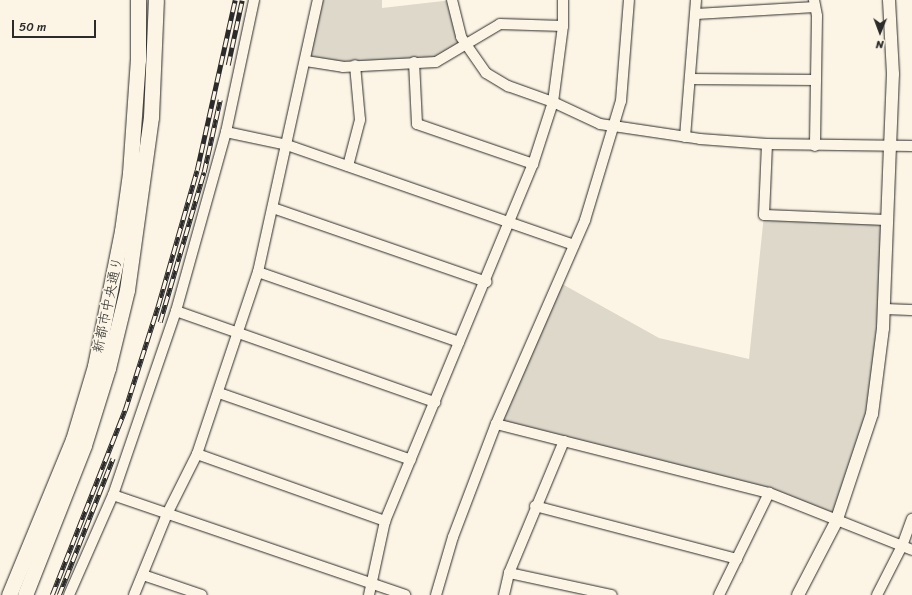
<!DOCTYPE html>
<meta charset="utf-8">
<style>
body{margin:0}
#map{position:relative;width:912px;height:595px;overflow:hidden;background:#fcf5e5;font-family:Sriracha,"Klee One",sans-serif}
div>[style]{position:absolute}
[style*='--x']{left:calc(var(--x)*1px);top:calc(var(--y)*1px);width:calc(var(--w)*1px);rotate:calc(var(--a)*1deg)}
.green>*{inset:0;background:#ded8ca}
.roads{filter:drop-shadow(0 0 1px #2b2b2b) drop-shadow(0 0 1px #2b2b2b)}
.minor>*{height:10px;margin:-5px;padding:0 5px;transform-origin:5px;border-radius:5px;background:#fcf5e5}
.tertiary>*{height:12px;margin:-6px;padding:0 6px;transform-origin:6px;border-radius:6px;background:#fcf5e5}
.primary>*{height:15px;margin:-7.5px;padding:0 7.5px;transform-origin:7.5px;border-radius:7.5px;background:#fcf5e5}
.rail>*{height:4.5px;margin-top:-2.25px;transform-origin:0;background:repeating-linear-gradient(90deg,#fcf5e5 0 9px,#2b2b2b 0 18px);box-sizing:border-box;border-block:1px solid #2b2b2b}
span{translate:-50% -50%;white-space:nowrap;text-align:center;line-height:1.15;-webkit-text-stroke:3px #fcf5e5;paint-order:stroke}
.street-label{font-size:14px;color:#2b2b2b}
.north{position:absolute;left:860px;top:12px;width:40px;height:40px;-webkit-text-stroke:3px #fcf5e5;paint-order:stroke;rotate:181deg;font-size:11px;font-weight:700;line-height:16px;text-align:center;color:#2b2b2b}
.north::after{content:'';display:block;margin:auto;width:14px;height:18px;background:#2b2b2b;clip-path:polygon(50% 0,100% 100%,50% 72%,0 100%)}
.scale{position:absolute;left:12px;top:20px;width:84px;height:18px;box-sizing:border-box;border:2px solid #2b2b2b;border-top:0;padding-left:5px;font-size:12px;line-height:14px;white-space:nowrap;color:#2b2b2b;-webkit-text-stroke:3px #fcf5e5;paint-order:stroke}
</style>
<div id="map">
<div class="green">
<i style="clip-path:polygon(318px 0,382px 0,382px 8px,452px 0,466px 45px,436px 62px,355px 65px,306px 61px)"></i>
<i style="clip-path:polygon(764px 215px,887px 220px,872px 414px,836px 522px,769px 493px,496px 424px,555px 280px,659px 338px,749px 359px)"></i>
</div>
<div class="roads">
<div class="minor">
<i style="--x:452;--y:0;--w:38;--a:76"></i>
<i style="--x:461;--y:37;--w:44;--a:55.2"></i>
<i style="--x:486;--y:73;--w:26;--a:31"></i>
<i style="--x:508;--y:86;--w:48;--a:19.6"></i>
<i style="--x:553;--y:102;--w:52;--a:25.1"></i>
<i style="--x:600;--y:124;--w:101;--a:8.5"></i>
<i style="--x:700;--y:139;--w:67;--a:4.3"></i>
<i style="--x:767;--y:144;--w:145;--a:0.8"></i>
<i style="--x:814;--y:0;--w:16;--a:79"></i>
<i style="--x:817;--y:16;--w:130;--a:90.9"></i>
<i style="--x:696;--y:14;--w:119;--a:-3.4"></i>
<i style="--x:306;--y:61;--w:37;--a:9"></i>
<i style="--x:343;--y:67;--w:93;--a:-3.1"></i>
<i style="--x:436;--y:62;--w:74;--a:-30.7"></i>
<i style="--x:500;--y:24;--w:63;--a:1.8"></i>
<i style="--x:414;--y:62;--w:62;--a:87.2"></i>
<i style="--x:417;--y:124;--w:123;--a:19"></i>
<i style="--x:690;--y:79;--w:126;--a:0.5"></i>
<i style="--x:226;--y:132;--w:62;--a:12"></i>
<i style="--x:287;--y:145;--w:304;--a:19.2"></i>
<i style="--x:685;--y:137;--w:137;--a:-85.4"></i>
<i style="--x:767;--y:144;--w:71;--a:92.4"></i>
<i style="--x:764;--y:215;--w:123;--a:2.3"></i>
<i style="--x:348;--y:166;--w:48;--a:-75.4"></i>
<i style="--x:360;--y:120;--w:55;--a:-95.2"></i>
<i style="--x:273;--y:208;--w:226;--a:19.1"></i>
<i style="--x:258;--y:272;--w:213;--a:19.2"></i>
<i style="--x:884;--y:309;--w:28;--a:2"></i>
<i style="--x:176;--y:311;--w:275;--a:19.4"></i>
<i style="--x:219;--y:393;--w:203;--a:19.2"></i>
<i style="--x:496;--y:424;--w:282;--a:14.2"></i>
<i style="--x:769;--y:493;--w:154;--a:21.7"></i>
<i style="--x:197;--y:454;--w:200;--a:19.6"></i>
<i style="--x:113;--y:495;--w:309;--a:18.9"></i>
<i style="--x:535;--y:506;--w:209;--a:14.7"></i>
<i style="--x:509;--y:573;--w:105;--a:12.1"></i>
<i style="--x:143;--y:575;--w:62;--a:18.7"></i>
<i style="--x:69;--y:595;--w:109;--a:-66.3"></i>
<i style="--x:113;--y:495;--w:194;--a:-71.1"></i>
<i style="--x:176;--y:311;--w:186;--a:-74.4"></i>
<i style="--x:226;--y:132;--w:135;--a:-78"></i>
<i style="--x:134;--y:595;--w:87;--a:-67.8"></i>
<i style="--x:167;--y:514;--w:67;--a:-63.4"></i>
<i style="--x:197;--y:454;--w:192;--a:-71.5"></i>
<i style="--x:258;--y:272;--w:279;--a:-77.6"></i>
<i style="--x:369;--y:595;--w:76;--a:-77.8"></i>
<i style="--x:385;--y:521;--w:386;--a:-67.5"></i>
<i style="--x:533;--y:164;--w:65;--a:-72.1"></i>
<i style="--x:553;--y:102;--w:77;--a:-82.5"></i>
<i style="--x:563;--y:26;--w:26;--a:-90"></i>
<i style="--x:436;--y:595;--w:60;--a:-73.7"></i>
<i style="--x:453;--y:537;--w:121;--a:-69.2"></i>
<i style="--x:496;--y:424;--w:223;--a:-66.4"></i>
<i style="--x:585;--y:220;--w:124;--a:-73.2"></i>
<i style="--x:621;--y:101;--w:101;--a:-85.5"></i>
<i style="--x:504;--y:595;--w:23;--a:-77"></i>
<i style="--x:509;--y:573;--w:143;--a:-67.4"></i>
<i style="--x:719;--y:595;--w:114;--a:-63.9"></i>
<i style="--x:877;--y:595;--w:55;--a:-63"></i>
<i style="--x:902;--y:546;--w:29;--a:-70"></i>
</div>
<div class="tertiary">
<i style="--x:798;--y:595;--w:82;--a:-62.5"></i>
<i style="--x:836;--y:522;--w:114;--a:-71.6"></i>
<i style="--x:872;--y:414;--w:87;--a:-82.7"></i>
<i style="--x:883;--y:328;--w:180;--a:-87.8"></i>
<i style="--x:890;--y:148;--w:74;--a:-87.7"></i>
<i style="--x:893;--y:74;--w:74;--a:-93.1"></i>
</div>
<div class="primary">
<i style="--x:9;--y:595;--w:168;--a:-67.6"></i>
<i style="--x:73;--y:440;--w:77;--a:-73.4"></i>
<i style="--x:95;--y:366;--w:138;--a:-78.7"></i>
<i style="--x:122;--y:231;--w:59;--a:-82.1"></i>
<i style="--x:130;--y:173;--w:113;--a:-86"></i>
<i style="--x:138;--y:60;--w:60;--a:-90"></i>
<i style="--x:25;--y:595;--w:161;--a:-68.5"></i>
<i style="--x:84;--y:445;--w:81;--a:-72.7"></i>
<i style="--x:108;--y:368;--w:80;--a:-76.3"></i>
<i style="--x:127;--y:290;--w:175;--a:-82.1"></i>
<i style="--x:151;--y:117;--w:117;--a:-87.6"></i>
</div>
</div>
<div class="rail">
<i style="--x:228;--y:65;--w:66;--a:-77.8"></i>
<i style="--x:160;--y:322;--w:156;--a:-73.7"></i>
<i style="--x:204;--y:172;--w:74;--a:-77.5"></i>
<i style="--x:52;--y:595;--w:199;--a:-68.5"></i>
<i style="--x:125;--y:410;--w:109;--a:-72.4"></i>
<i style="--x:158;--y:306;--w:141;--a:-74"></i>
<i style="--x:197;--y:170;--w:174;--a:-77.4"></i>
<i style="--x:59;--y:595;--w:147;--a:-68.5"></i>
</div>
<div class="street-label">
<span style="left:108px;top:305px;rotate:-78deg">新都市中央通り</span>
</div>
<div class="north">N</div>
<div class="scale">50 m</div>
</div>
